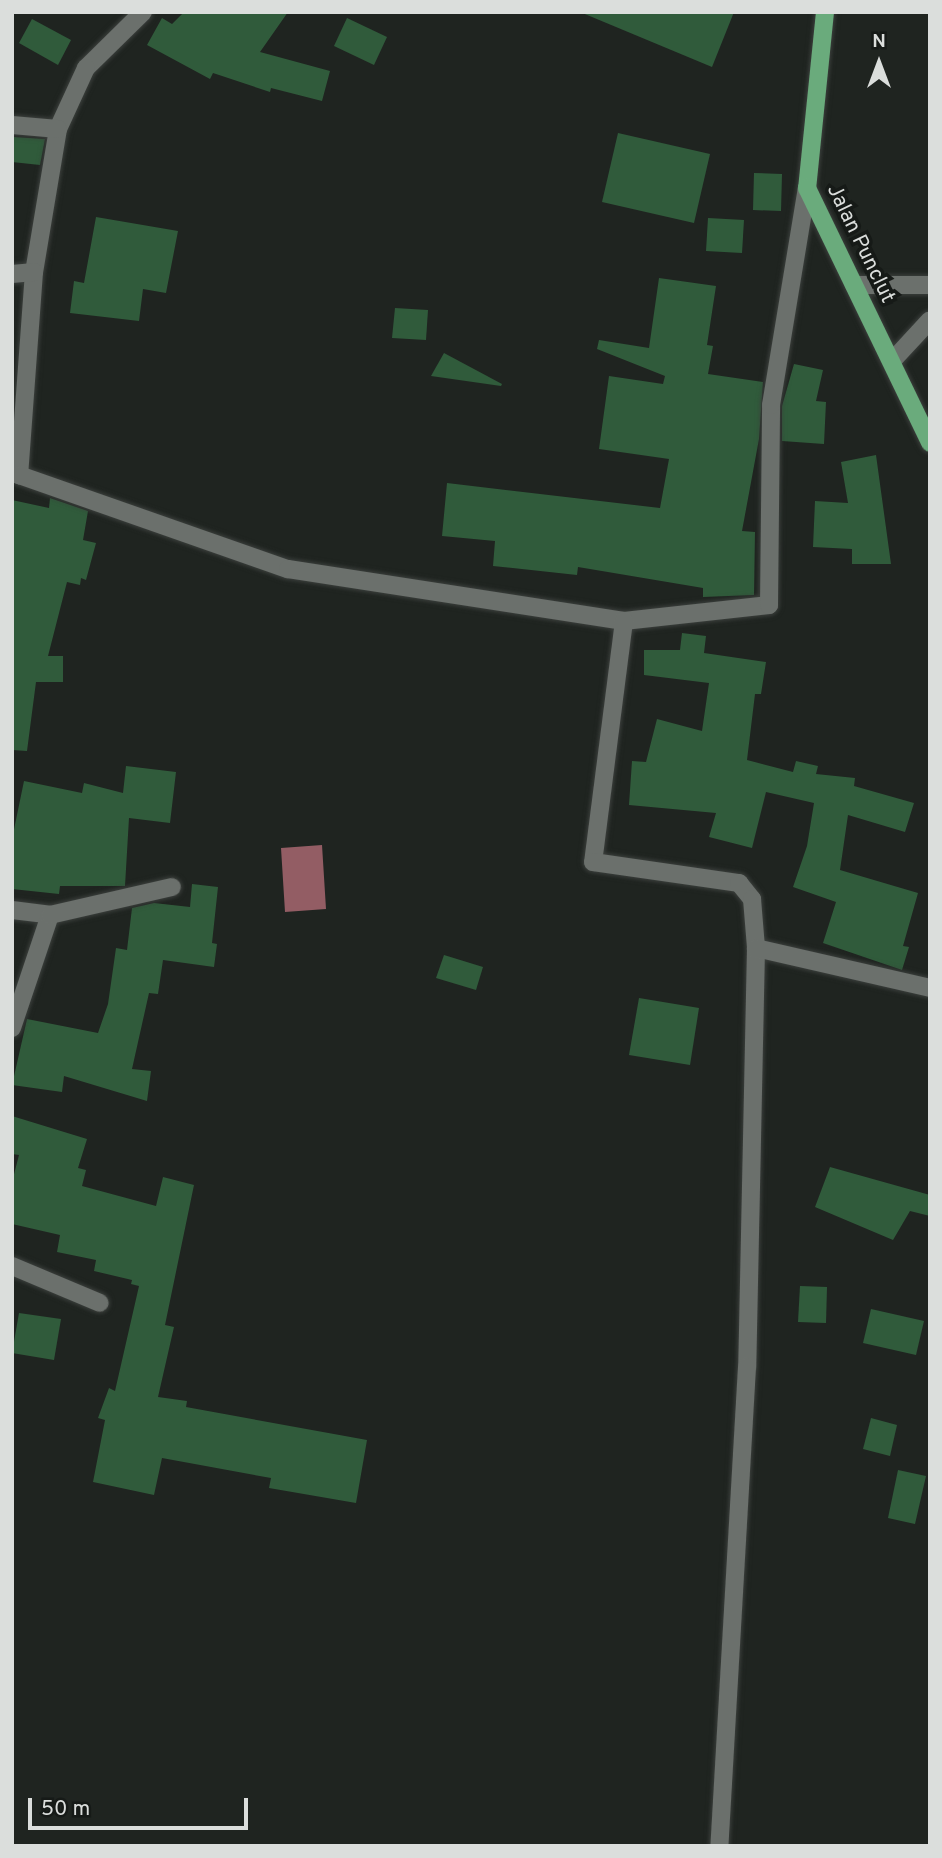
<!DOCTYPE html>
<style>
body{margin:0}
#map{position:relative;width:942px;height:1858px;overflow:hidden;background:#1f2420;font-family:Overpass,sans-serif}
div>[style]{position:absolute}
[style*='--x']{left:calc(var(--x)*1px);top:calc(var(--y)*1px);width:calc(var(--w)*1px);rotate:calc(var(--a)*1deg)}
.water>*{inset:0;background:#935d64}
.building>*{inset:0;background:#305b3b}
.roads{filter:drop-shadow(0 0 2px #3b3f3c) drop-shadow(0 0 2px #3b3f3c)}
.minor>*{height:18px;margin:-9px;padding:0 9px;transform-origin:9px;border-radius:9px;background:#6b706c}
.major>*{height:18px;margin:-9px;padding:0 9px;transform-origin:9px;border-radius:9px;background:#6aab7c}
span{translate:-50% -50%;white-space:nowrap;text-align:center;line-height:1.15;-webkit-text-stroke:7px #161a17;paint-order:stroke}
.street-label{font-size:21px;color:#dbdedc}
.frame{position:absolute;inset:0;border:14px solid #dbdedc;pointer-events:none}
.north{position:absolute;left:844px;top:28px;width:70px;height:70px;-webkit-text-stroke:5px #161a17;paint-order:stroke;rotate:0deg;font-size:19px;font-weight:700;line-height:28px;text-align:center;color:#dbdedc}
.north::after{content:'';display:block;margin:auto;width:24px;height:32px;background:#dbdedc;clip-path:polygon(50% 0,100% 100%,50% 72%,0 100%)}
.scale{position:absolute;left:28px;top:1798px;width:220px;height:32px;box-sizing:border-box;border:4px solid #dbdedc;border-top:0;padding-left:9px;font-size:21px;line-height:24px;white-space:nowrap;color:#dbdedc;-webkit-text-stroke:5px #161a17;paint-order:stroke}
</style>
<div id="map">
<div class="water">
<i style="clip-path:polygon(322px 845px,326px 909px,285px 912px,281px 848px)"></i>
</div>
<div class="building">
<i style="clip-path:polygon(184px 12px,288px 12px,260px 52px,330px 71px,322px 101px,271px 88px,270px 92px,213px 73px,210px 79px,147px 45px,162px 18px,172px 24px)"></i>
<i style="clip-path:polygon(580px 12px,734px 12px,712px 67px)"></i>
<i style="clip-path:polygon(347px 18px,387px 37px,374px 65px,334px 46px)"></i>
<i style="clip-path:polygon(32px 19px,71px 40px,58px 65px,19px 43px)"></i>
<i style="clip-path:polygon(618px 133px,710px 154px,694px 223px,602px 202px)"></i>
<i style="clip-path:polygon(14px 137px,45px 139px,40px 165px,12px 162px)"></i>
<i style="clip-path:polygon(754px 173px,782px 174px,781px 211px,753px 210px)"></i>
<i style="clip-path:polygon(96px 217px,178px 231px,166px 293px,143px 289px,139px 321px,70px 313px,74px 281px,84px 283px)"></i>
<i style="clip-path:polygon(708px 218px,744px 220px,742px 253px,706px 251px)"></i>
<i style="clip-path:polygon(659px 278px,716px 286px,707px 345px,713px 346px,708px 374px,763px 382px,759px 439px,742px 531px,755px 532px,754px 595px,703px 597px,703px 588px,578px 567px,577px 575px,493px 566px,495px 541px,442px 536px,447px 483px,660px 508px,669px 459px,599px 449px,609px 376px,663px 384px,665px 376px,597px 349px,599px 340px,649px 348px)"></i>
<i style="clip-path:polygon(395px 308px,428px 310px,426px 340px,392px 338px)"></i>
<i style="clip-path:polygon(444px 353px,502px 384px,501px 386px,431px 376px)"></i>
<i style="clip-path:polygon(794px 364px,823px 370px,816px 401px,826px 402px,824px 444px,782px 441px,782px 406px)"></i>
<i style="clip-path:polygon(876px 455px,891px 564px,852px 564px,852px 549px,813px 547px,815px 501px,848px 503px,841px 462px)"></i>
<i style="clip-path:polygon(50px 498px,88px 511px,83px 540px,96px 543px,86px 580px,81px 578px,80px 585px,67px 582px,48px 656px,63px 656px,63px 682px,36px 682px,27px 751px,12px 750px,12px 500px,49px 508px)"></i>
<i style="clip-path:polygon(682px 633px,706px 636px,704px 653px,766px 662px,761px 694px,755px 694px,747px 760px,793px 772px,796px 761px,818px 766px,816px 774px,855px 778px,854px 786px,914px 803px,905px 832px,848px 815px,840px 870px,918px 893px,903px 946px,909px 947px,902px 970px,823px 943px,836px 902px,793px 887px,807px 846px,814px 803px,766px 792px,752px 848px,709px 837px,716px 813px,629px 805px,632px 761px,646px 762px,657px 719px,702px 731px,709px 683px,644px 675px,644px 650px,680px 650px)"></i>
<i style="clip-path:polygon(126px 766px,176px 772px,170px 823px,129px 818px,125px 886px,60px 886px,59px 894px,12px 889px,12px 839px,24px 781px,82px 793px,84px 783px,123px 793px)"></i>
<i style="clip-path:polygon(192px 884px,218px 887px,212px 943px,217px 944px,214px 967px,163px 960px,158px 994px,149px 993px,132px 1069px,151px 1071px,147px 1101px,64px 1076px,62px 1092px,12px 1085px,27px 1019px,98px 1033px,108px 1004px,116px 948px,127px 950px,132px 908px,154px 903px,190px 907px)"></i>
<i style="clip-path:polygon(444px 955px,483px 967px,476px 990px,436px 978px)"></i>
<i style="clip-path:polygon(639px 998px,699px 1008px,690px 1065px,629px 1055px)"></i>
<i style="clip-path:polygon(12px 1116px,87px 1139px,78px 1168px,86px 1170px,82px 1186px,156px 1206px,163px 1177px,194px 1185px,165px 1325px,174px 1327px,158px 1397px,187px 1401px,186px 1407px,367px 1440px,356px 1503px,269px 1488px,271px 1478px,162px 1458px,154px 1495px,93px 1482px,105px 1420px,98px 1418px,109px 1388px,115px 1391px,139px 1286px,131px 1284px,132px 1280px,94px 1271px,96px 1260px,57px 1252px,60px 1235px,12px 1224px,12px 1182px,19px 1155px,12px 1154px)"></i>
<i style="clip-path:polygon(830px 1167px,930px 1195px,930px 1216px,910px 1211px,893px 1240px,815px 1207px)"></i>
<i style="clip-path:polygon(800px 1286px,827px 1287px,826px 1323px,798px 1322px)"></i>
<i style="clip-path:polygon(871px 1309px,924px 1321px,916px 1355px,863px 1343px)"></i>
<i style="clip-path:polygon(19px 1313px,61px 1319px,54px 1360px,12px 1353px)"></i>
<i style="clip-path:polygon(871px 1418px,897px 1425px,890px 1456px,863px 1449px)"></i>
<i style="clip-path:polygon(898px 1470px,926px 1476px,915px 1524px,888px 1518px)"></i>
</div>
<div class="roads">
<div class="minor">
<i style="--x:143;--y:12;--w:80;--a:135.5"></i>
<i style="--x:86;--y:68;--w:67;--a:114.7"></i>
<i style="--x:58;--y:129;--w:145;--a:99.5"></i>
<i style="--x:34;--y:272;--w:204;--a:94.2"></i>
<i style="--x:19;--y:475;--w:285;--a:19.3"></i>
<i style="--x:288;--y:569;--w:340;--a:8.8"></i>
<i style="--x:624;--y:621;--w:146;--a:-6.3"></i>
<i style="--x:769;--y:605;--w:200;--a:-89.4"></i>
<i style="--x:771;--y:405;--w:220;--a:-80.6"></i>
<i style="--x:12;--y:125;--w:46;--a:5"></i>
<i style="--x:12;--y:274;--w:22;--a:-5"></i>
<i style="--x:854;--y:285;--w:76;--a:0"></i>
<i style="--x:893;--y:360;--w:54;--a:-47.2"></i>
<i style="--x:624;--y:621;--w:243;--a:97.3"></i>
<i style="--x:593;--y:862;--w:148;--a:8.2"></i>
<i style="--x:739;--y:883;--w:21;--a:51"></i>
<i style="--x:752;--y:899;--w:49;--a:85.3"></i>
<i style="--x:756;--y:948;--w:419;--a:91.2"></i>
<i style="--x:747;--y:1367;--w:480;--a:93.3"></i>
<i style="--x:12;--y:910;--w:38;--a:7"></i>
<i style="--x:756;--y:948;--w:179;--a:12.9"></i>
<i style="--x:12;--y:1028;--w:119;--a:-71.4"></i>
<i style="--x:50;--y:915;--w:125;--a:-12.9"></i>
<i style="--x:12;--y:1266;--w:95;--a:22.8"></i>
</div>
<div class="major">
<i style="--x:825;--y:12;--w:177;--a:95.8"></i>
<i style="--x:807;--y:188;--w:283;--a:64.2"></i>
</div>
</div>
<div class="street-label">
<span style="left:860px;top:244px;rotate:64deg">Jalan Punclut</span>
</div>
<div class="frame"></div>
<div class="north">N</div>
<div class="scale">50 m</div>
</div>
